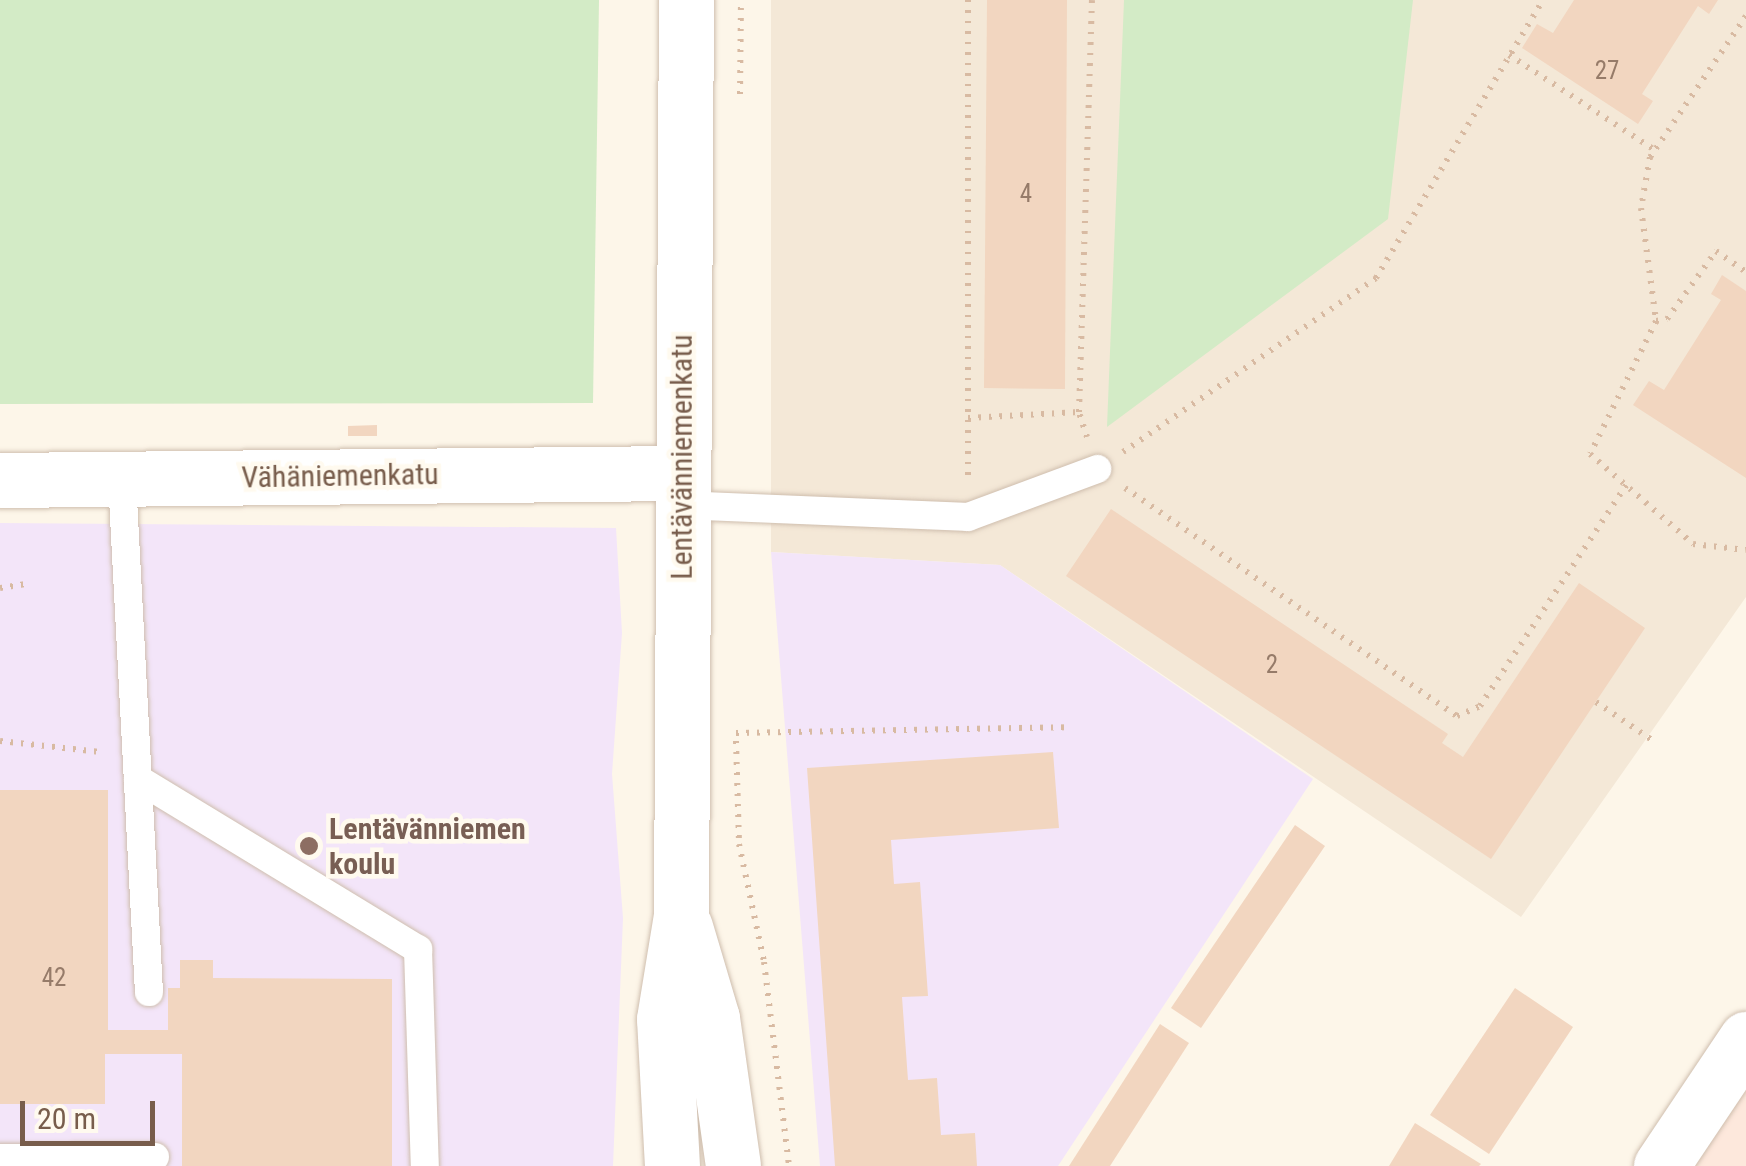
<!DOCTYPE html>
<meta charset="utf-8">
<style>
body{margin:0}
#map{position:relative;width:1746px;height:1166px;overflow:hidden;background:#fdf6e9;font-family:"Roboto Condensed",sans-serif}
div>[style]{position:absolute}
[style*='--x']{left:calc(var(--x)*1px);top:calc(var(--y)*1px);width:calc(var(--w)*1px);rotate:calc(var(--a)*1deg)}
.residential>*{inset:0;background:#f4e8d7}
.commercial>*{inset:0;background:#fde8dc}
.education>*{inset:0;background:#f3e5f9}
.green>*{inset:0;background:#d3ebc6}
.building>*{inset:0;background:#f2d6c0}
.path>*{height:6px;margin-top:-3px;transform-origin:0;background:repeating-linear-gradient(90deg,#d8baa2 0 2.5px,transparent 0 10.5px)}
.roads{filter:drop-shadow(0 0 2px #cfbeae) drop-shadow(0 0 2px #cfbeae)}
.service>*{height:28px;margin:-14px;padding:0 14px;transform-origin:14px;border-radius:14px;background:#fff}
.minor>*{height:55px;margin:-27.5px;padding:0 27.5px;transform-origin:27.5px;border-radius:27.5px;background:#fff}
.tertiary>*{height:55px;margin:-27.5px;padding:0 27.5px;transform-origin:27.5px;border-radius:27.5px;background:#fff}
.dots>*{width:28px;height:28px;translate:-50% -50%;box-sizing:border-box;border:5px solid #fffaef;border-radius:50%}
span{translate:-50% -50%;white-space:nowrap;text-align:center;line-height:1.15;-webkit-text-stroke:9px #fffaef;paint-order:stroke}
.number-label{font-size:25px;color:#967b69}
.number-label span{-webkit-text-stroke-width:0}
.street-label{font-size:30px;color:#785d4c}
.education-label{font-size:30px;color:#785e54;font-weight:700}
.left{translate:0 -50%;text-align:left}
.scale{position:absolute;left:20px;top:1101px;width:135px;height:45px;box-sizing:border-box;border:5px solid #785d4c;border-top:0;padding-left:12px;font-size:30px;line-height:35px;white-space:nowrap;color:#785d4c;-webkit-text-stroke:8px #fffaef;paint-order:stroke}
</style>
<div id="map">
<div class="residential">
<i style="clip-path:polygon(771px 0,1746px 0,1746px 597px,1521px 917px,1000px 565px,771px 552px)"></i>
</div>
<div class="commercial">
<i style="clip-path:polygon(1746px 1074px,1746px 1166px,1684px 1166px)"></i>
</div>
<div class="education">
<i style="clip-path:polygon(0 523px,616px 528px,622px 633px,612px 774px,623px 918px,613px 1166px,0 1166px)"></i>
<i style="clip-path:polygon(771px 552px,1000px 565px,1313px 779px,1058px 1166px,820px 1166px)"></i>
</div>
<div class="green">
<i style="clip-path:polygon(0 0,599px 0,593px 403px,0 404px)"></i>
<i style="clip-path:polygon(1124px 0,1413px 0,1388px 219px,1107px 427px)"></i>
</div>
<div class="building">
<i style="clip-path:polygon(987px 0,1067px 0,1065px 389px,984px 388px)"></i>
<i style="clip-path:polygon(1574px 0,1718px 0,1709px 14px,1698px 6px,1642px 94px,1653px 101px,1638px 124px,1522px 48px,1537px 24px,1553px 33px)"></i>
<i style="clip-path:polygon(1722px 275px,1746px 291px,1746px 478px,1633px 405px,1649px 381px,1664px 390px,1721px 300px,1711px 294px)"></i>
<i style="clip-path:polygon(377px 425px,377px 436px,348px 436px,348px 426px)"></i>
<i style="clip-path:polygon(1111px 509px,1448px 734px,1442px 743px,1463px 757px,1579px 583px,1645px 628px,1491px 859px,1066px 576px)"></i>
<i style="clip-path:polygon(1053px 752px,1059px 828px,891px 840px,894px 884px,920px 882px,928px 996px,902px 997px,908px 1080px,937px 1078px,941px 1135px,975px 1133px,977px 1166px,835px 1166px,807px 768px)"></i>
<i style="clip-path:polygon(0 790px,108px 790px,108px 1030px,168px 1030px,168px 988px,180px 988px,180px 960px,213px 960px,213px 978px,392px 979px,392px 1166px,182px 1166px,182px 1054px,105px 1054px,105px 1104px,0 1104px)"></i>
<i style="clip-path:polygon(1295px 825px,1325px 846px,1201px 1028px,1171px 1008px)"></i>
<i style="clip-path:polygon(1515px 988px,1573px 1027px,1489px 1154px,1430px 1115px)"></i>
<i style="clip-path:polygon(1160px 1024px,1189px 1043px,1110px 1166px,1069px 1166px)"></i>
<i style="clip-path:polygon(1415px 1123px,1481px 1164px,1479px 1166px,1389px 1166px)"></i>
</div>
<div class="path">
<i style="--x:968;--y:0;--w:479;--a:90"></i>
<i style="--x:1746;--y:16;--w:171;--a:124.2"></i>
<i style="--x:1650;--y:157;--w:52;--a:100"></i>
<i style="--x:1641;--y:208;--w:114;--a:82.4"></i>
<i style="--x:1656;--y:321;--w:148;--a:116.4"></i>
<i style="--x:1590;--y:454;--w:137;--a:41.1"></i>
<i style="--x:1693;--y:544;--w:53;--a:6.5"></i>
<i style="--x:1509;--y:55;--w:174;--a:33.1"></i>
<i style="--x:740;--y:94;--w:94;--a:-89.4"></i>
<i style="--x:1656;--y:321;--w:11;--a:-10"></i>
<i style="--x:1667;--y:319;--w:84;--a:-54.2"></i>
<i style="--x:1716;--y:251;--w:37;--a:35"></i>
<i style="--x:968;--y:418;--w:111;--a:-3.1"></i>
<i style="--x:1087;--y:437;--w:26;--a:-108"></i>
<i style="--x:1079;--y:412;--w:412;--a:-88.2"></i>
<i style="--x:1123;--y:452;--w:307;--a:-34.5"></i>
<i style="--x:1376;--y:278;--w:324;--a:-59"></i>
<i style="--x:1125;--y:488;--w:403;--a:34.5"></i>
<i style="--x:1457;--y:716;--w:25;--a:-23"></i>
<i style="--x:1480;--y:706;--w:265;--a:-56.5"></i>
<i style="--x:0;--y:588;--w:26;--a:-9"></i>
<i style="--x:1596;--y:702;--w:68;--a:34.2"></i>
<i style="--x:736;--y:733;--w:334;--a:-1"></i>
<i style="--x:0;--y:741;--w:101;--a:6.3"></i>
<i style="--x:736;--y:741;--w:103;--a:88.3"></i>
<i style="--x:739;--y:844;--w:121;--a:78"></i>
<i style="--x:764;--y:962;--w:206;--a:83"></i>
</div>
<div class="roads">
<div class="service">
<i style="--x:122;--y:479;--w:514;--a:86.99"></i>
<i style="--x:681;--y:505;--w:287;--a:2.4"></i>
<i style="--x:968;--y:517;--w:138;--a:-20.4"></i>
<i style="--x:138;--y:779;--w:328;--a:31.3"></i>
<i style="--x:418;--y:949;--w:217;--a:88.2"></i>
<i style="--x:0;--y:1158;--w:155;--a:-0.4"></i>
</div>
<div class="minor">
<i style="--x:1661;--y:1166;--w:153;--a:-56.2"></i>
</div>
<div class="tertiary">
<i style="--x:0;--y:480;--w:681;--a:-0.59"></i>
<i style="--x:685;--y:927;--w:95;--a:73.5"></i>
<i style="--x:712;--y:1018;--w:149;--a:81.9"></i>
<i style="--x:672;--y:1166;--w:147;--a:-93.1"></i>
<i style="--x:664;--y:1019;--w:105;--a:-80.7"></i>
<i style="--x:681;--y:915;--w:915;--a:-89.69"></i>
</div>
</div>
<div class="dots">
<i style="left:309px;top:846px;background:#8d6e63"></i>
</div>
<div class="number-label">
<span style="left:1607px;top:71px">27</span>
<span style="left:1026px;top:194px">4</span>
<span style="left:1272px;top:665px">2</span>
<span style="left:54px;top:978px">42</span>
</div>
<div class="street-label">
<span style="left:682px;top:457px;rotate:-90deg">Lentävänniemenkatu</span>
<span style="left:340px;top:476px;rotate:-1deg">Vähäniemenkatu</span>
</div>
<div class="education-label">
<span class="left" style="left:329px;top:846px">Lentävänniemen<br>koulu</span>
</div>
<div class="scale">20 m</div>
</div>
